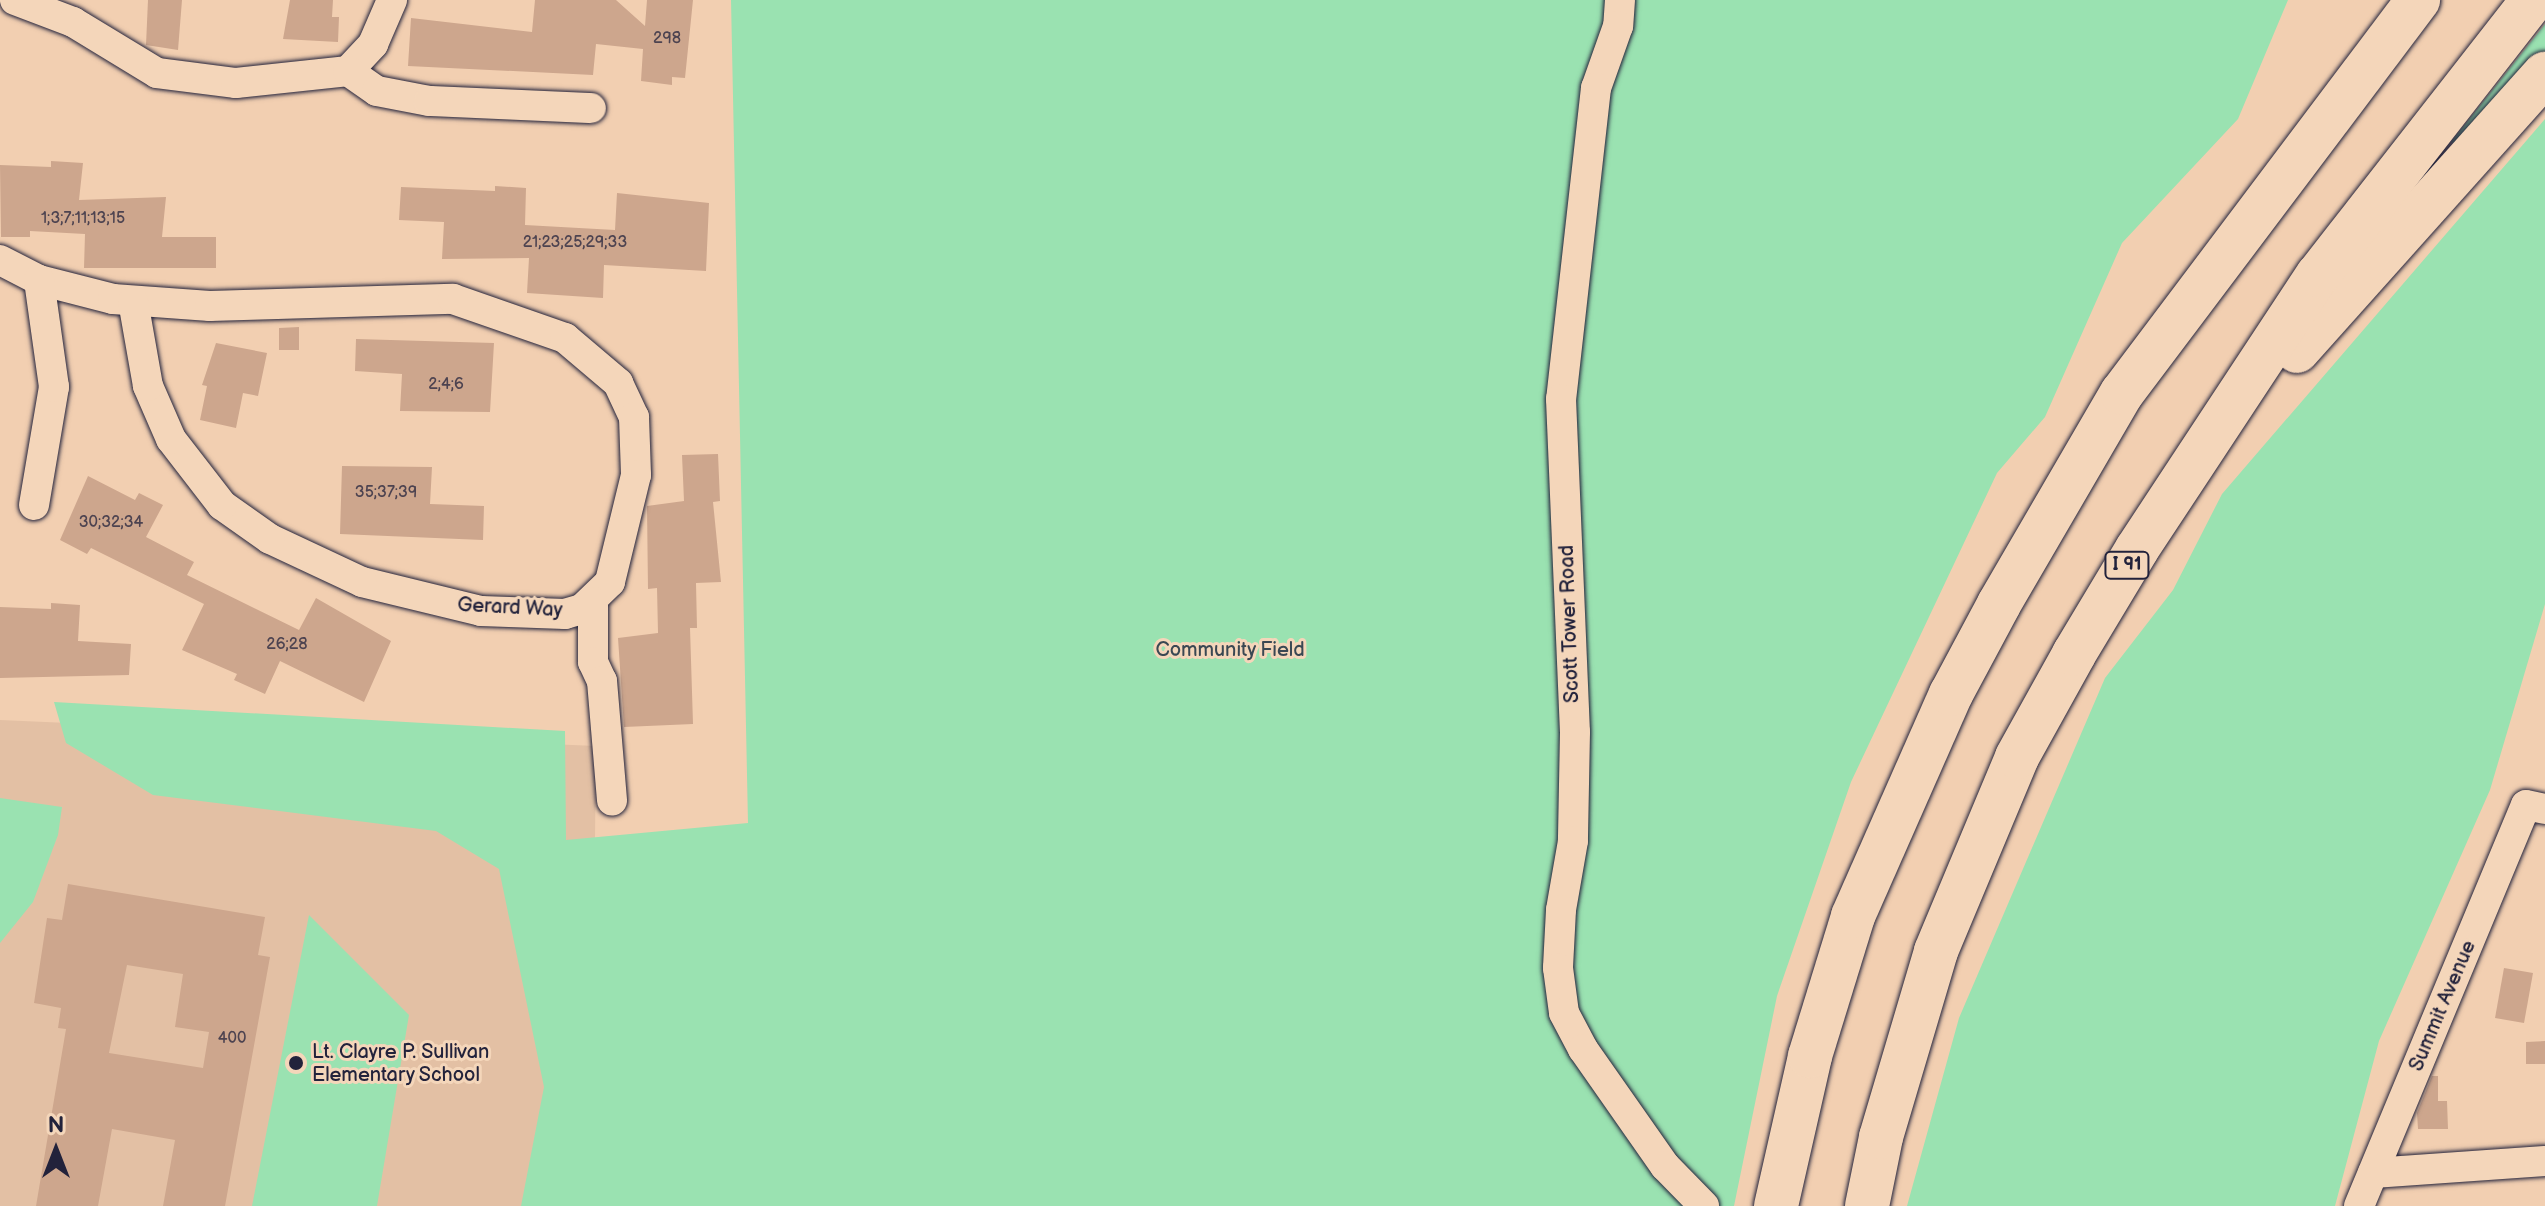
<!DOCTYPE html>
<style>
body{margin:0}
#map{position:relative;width:2545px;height:1206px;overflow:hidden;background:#f2cfb1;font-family:"Balsamiq Sans",sans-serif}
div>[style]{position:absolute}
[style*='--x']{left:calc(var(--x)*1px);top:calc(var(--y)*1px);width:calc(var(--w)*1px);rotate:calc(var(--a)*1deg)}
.built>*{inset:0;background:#e3c0a4}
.green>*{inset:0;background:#9ae2b1}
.building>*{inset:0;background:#cda68d}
.roads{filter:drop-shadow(0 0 2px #22223b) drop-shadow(0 0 2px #22223b)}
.minor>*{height:30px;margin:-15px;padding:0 15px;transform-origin:15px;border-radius:15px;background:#f4d6ba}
.highway>*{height:44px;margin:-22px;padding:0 22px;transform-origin:22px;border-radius:22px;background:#f4d6ba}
.dots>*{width:22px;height:22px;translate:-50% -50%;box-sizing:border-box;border:4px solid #f4d6ba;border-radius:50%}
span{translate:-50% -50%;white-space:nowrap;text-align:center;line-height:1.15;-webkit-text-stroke:6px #f4d6ba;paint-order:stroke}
.number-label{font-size:16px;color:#4d4350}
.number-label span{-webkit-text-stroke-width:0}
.shield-label span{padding:2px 6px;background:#f4d6ba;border:2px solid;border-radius:6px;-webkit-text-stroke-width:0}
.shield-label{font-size:18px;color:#22223b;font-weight:700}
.street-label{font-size:20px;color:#22223b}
.park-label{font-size:20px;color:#3a4853}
.poi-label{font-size:20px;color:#22223b}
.left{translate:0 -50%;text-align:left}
.north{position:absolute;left:16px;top:1110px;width:80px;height:80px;-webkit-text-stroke:6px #f4d6ba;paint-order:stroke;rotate:0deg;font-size:22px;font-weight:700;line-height:32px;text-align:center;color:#22223b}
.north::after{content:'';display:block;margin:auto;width:28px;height:36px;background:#22223b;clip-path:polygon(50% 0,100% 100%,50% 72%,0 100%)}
</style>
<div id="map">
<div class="built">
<i style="clip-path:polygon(0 720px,596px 746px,591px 1206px,0 1206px)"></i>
</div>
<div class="green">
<i style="clip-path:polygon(731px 0,2288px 0,2238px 119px,2122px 243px,2045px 417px,1997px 473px,1851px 782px,1777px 996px,1734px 1206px,521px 1206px,544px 1087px,499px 869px,436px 831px,153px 795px,66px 743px,54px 702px,565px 731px,566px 840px,748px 823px)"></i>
<i style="clip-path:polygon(2545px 24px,2545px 55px,2458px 146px,2451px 142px)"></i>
<i style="clip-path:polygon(2545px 119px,2545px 604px,2490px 790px,2379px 1041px,2335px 1206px,1907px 1206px,1959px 1018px,2105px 678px,2173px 590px,2222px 494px)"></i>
<i style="clip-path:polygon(0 798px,62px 807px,58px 835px,33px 902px,0 943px)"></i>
<i style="clip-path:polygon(309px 915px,409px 1015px,377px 1206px,252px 1206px)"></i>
</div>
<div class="building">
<i style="clip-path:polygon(148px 0,182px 0,178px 50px,146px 45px)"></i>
<i style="clip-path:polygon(290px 0,333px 0,332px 17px,339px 17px,338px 42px,283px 39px)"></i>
<i style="clip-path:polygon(535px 0,616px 0,645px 26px,647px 0,693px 0,685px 78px,672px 77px,672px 85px,641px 81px,643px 49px,596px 44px,593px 75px,408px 66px,411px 18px,532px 32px)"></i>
<i style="clip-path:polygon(51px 161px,83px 163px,79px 200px,166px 197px,162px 237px,216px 237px,216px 268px,84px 268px,85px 234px,30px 231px,30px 237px,1px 237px,0 165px,51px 167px)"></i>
<i style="clip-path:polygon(495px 186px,526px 188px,525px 225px,615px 230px,617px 193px,709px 203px,706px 271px,604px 265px,603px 298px,527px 293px,529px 258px,442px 259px,444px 222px,399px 220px,401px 187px,495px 191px)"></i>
<i style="clip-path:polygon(299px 327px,299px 350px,279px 350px,279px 328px)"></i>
<i style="clip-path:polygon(356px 339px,494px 343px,490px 412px,400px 411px,402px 374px,355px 371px)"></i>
<i style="clip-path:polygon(216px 343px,267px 353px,258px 396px,243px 393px,236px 428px,200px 420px,207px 386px,202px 385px)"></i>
<i style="clip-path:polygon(718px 454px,720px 501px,713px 502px,721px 582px,696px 583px,697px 628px,690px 628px,693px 724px,624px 727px,618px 638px,658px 633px,657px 588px,648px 589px,647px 506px,684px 501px,682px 455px)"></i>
<i style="clip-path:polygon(342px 466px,432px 467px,430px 504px,484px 506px,483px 540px,340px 534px)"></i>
<i style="clip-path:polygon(88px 476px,135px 500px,139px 493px,163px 505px,146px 537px,194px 562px,187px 575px,299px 630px,316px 598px,391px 641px,364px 702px,280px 661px,265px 694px,234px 680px,237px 674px,182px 650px,204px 604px,91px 548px,87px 554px,60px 540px)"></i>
<i style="clip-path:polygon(51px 603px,80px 605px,78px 641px,131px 644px,129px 675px,0 678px,0 607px,51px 609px)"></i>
<i style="clip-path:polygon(evenodd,68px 884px,265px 917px,258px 955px,270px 957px,225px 1206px,163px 1206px,175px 1140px,112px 1129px,98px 1206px,36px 1206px,66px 1029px,58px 1028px,61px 1008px,34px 1003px,47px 918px,62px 920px,68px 884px,127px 965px,183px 974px,175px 1027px,209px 1032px,203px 1068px,109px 1053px,127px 965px)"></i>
<i style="clip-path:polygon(2504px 968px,2533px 973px,2524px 1023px,2495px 1018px)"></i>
<i style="clip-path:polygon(2545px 1041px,2545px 1064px,2526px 1064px,2526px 1042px)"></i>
<i style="clip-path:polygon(2432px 1076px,2438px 1076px,2438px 1101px,2447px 1101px,2448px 1129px,2418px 1129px,2417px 1113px)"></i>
</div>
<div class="roads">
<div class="minor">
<i style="--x:15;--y:0;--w:62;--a:20.8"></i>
<i style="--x:73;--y:22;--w:98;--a:31.3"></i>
<i style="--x:157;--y:73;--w:80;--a:7.2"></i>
<i style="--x:236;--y:83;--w:113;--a:-6.1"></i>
<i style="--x:348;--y:71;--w:37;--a:-47"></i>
<i style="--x:373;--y:44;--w:48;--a:-66.6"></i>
<i style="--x:1620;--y:0;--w:26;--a:94"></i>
<i style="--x:1618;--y:26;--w:66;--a:109.5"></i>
<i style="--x:1596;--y:88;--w:313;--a:96.4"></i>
<i style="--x:1561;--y:399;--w:333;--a:87.6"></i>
<i style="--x:1575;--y:732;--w:109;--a:91.1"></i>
<i style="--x:1573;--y:841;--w:70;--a:99.9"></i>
<i style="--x:1561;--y:910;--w:58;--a:93"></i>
<i style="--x:1558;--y:968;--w:45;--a:82.4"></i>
<i style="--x:1564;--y:1013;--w:41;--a:62.2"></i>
<i style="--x:1583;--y:1049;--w:143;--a:55"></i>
<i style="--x:1665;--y:1166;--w:56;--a:45.7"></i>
<i style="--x:348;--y:71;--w:35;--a:35"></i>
<i style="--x:377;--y:91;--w:53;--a:10.9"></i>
<i style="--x:429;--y:101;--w:162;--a:2.5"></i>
<i style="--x:0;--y:260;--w:44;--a:27.1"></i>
<i style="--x:39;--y:280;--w:76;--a:14.4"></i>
<i style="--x:113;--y:299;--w:97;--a:4.1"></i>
<i style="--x:210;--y:306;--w:243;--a:-1.7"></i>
<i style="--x:453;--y:299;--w:119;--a:19.2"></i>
<i style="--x:565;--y:338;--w:70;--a:40.3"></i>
<i style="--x:618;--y:383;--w:38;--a:65"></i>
<i style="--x:634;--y:417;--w:58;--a:88"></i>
<i style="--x:636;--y:475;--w:110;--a:103.7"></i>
<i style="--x:610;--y:582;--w:39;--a:136"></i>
<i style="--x:582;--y:609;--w:18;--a:164"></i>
<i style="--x:565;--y:614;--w:84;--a:-178"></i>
<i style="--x:481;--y:611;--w:122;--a:-166.3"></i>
<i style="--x:362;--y:582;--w:102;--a:-154.9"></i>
<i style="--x:270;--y:539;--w:59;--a:-144.7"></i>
<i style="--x:222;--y:505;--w:83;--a:-127.7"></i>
<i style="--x:171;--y:439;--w:58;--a:-113.5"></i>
<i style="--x:148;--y:386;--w:86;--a:-100"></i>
<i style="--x:34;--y:505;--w:120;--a:-80.4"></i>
<i style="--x:54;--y:387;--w:108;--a:-98"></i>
<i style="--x:593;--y:602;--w:60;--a:90"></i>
<i style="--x:593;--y:662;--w:21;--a:65"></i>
<i style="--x:602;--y:681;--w:120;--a:85.2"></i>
<i style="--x:2373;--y:1173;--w:172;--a:-4"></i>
<i style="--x:2359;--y:1206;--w:434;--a:-67.4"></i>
<i style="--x:2526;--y:805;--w:19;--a:12"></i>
</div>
<div class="highway">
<i style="--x:2297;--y:351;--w:372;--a:-48.2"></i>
<i style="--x:1776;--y:1206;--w:154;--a:-77.2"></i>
<i style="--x:1810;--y:1056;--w:146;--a:-72.9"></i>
<i style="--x:1853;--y:916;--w:243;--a:-66.2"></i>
<i style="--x:1951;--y:694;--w:102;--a:-61.9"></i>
<i style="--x:1999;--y:604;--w:244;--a:-59.8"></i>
<i style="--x:2122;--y:393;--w:492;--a:-53"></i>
<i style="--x:1867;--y:1206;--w:70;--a:-78.5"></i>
<i style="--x:1881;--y:1137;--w:194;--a:-73.5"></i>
<i style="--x:1936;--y:951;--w:210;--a:-67.3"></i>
<i style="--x:2017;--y:757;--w:118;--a:-61"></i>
<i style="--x:2074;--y:654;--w:122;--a:-59"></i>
<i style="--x:2137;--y:549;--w:328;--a:-56.6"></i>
<i style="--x:2318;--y:275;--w:349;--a:-52"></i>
</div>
</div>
<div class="dots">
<i style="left:296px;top:1063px;background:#22223b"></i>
</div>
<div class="number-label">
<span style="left:667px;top:39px">298</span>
<span style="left:83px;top:219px">1;3;7;11;13;15</span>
<span style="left:575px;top:243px">21;23;25;29;33</span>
<span style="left:446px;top:385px">2;4;6</span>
<span style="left:386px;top:493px">35;37;39</span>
<span style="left:111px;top:523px">30;32;34</span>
<span style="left:287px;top:645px">26;28</span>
<span style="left:232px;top:1039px">400</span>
</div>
<div class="shield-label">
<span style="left:2127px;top:565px">I 91</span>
</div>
<div class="street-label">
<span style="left:510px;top:608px;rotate:3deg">Gerard Way</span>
<span style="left:1570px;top:624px;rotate:-92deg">Scott Tower Road</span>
<span style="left:2443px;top:1006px;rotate:-67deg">Summit Avenue</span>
</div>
<div class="park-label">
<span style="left:1230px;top:650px">Community Field</span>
</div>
<div class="poi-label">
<span class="left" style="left:312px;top:1064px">Lt. Clayre P. Sullivan<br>Elementary School</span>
</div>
<div class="north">N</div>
</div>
